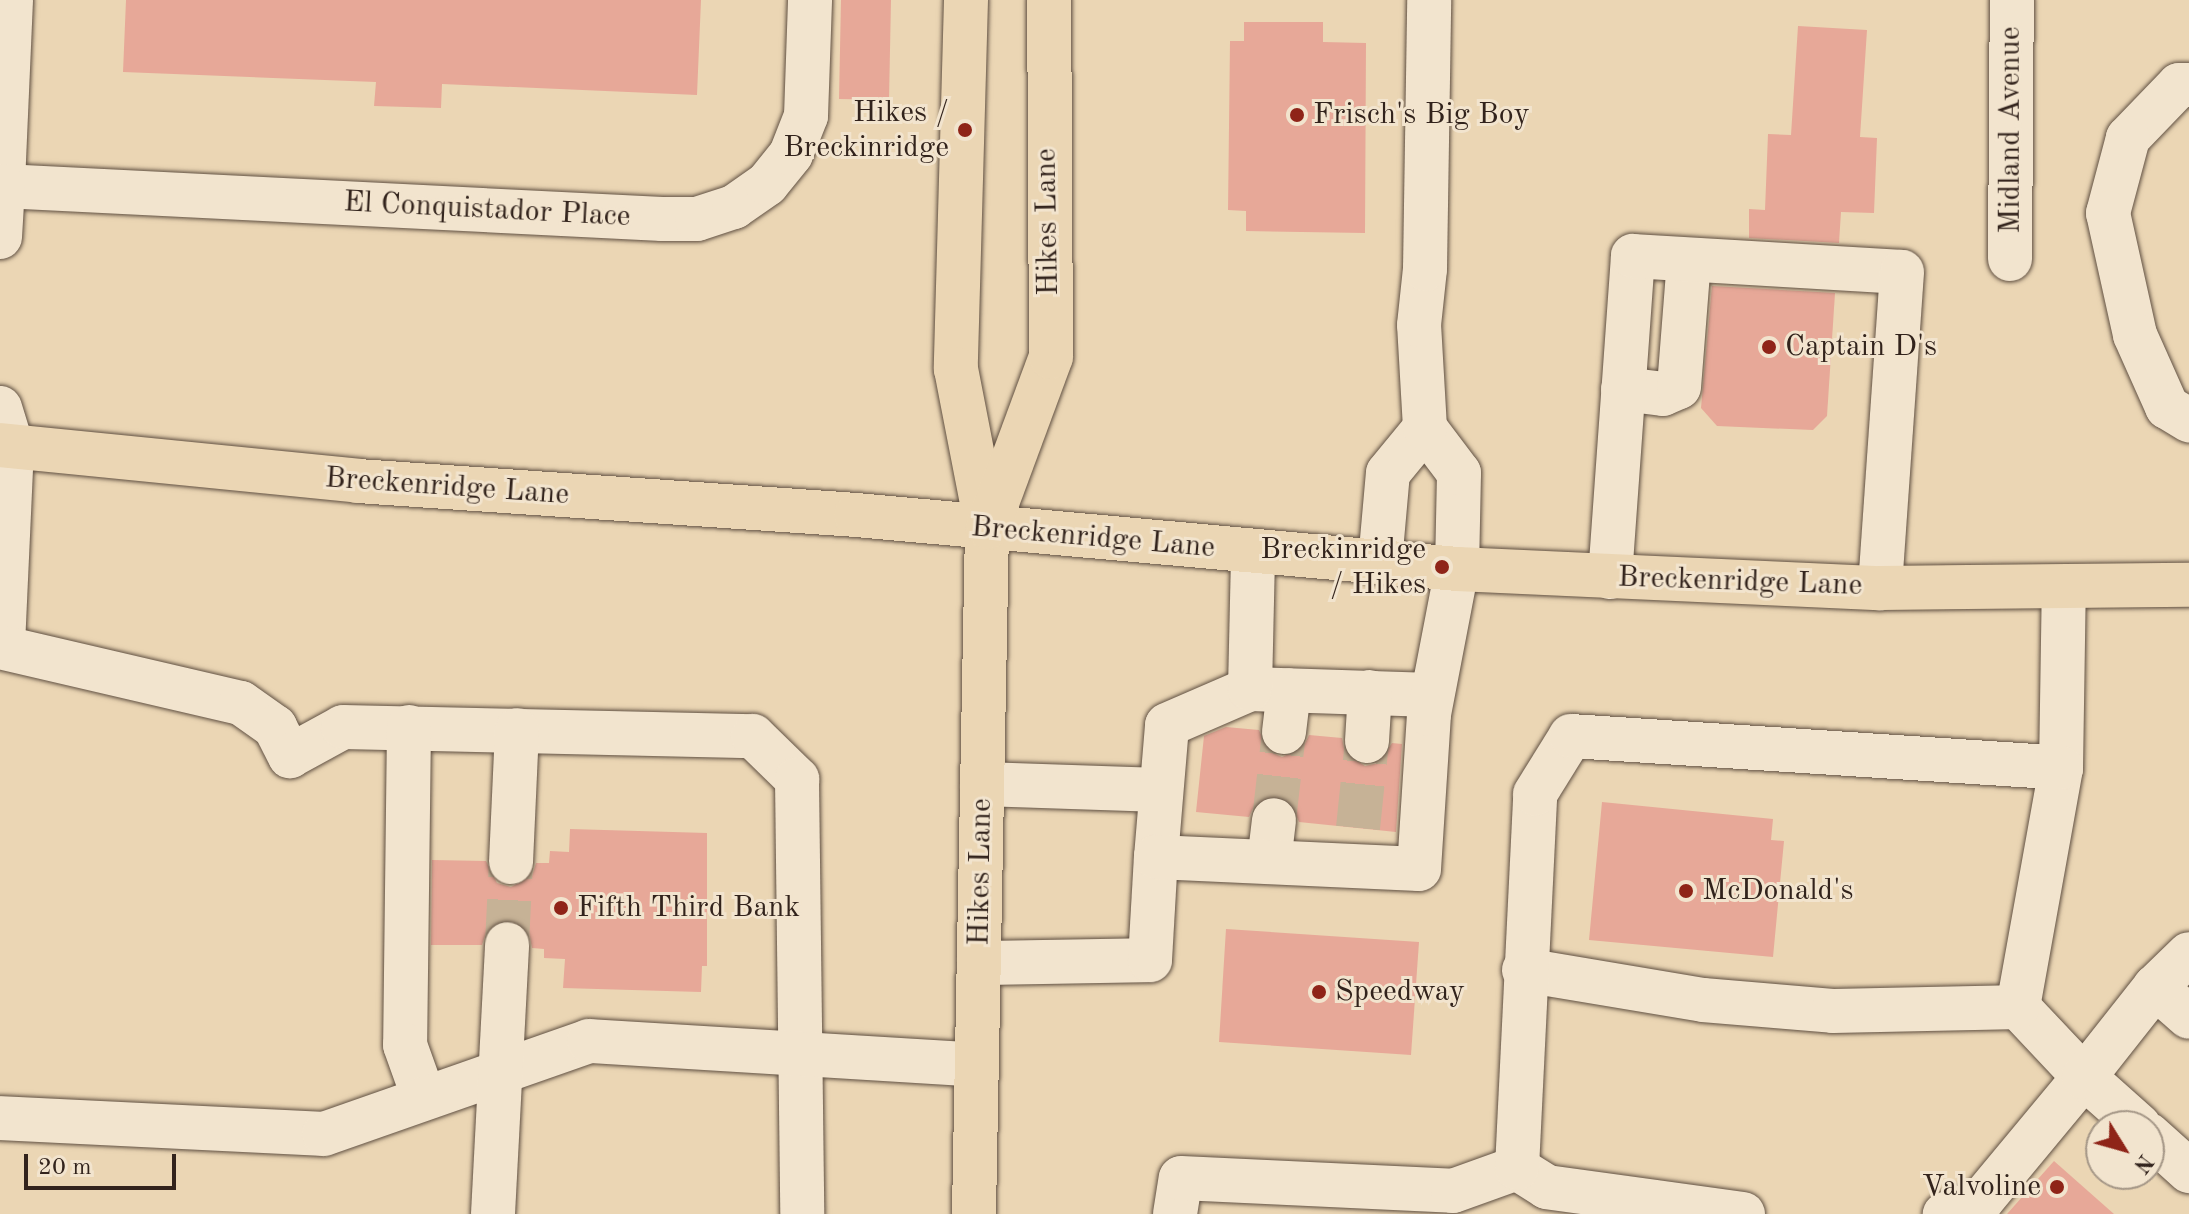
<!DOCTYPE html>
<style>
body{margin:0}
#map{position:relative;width:2189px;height:1214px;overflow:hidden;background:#ebd6b4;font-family:"Old Standard TT",serif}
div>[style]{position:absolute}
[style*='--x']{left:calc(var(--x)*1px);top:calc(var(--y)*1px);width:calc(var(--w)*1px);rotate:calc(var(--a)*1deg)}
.building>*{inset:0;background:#e7a898}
.minor-tunnel>*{height:44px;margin-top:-22px;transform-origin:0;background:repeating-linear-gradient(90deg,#c6b296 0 44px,transparent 0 66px)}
.roads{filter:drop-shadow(0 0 2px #605042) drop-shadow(0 0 2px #605042)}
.minor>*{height:44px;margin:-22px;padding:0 22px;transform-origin:22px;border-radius:22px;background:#f2e4ce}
.major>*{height:44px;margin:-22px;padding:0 22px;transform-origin:22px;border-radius:22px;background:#ebd6b4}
.dots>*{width:22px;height:22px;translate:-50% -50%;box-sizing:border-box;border:4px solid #f2e4ce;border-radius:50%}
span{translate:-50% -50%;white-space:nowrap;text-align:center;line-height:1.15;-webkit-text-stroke:6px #f2e4ce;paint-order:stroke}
.poi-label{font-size:30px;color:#32231c}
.right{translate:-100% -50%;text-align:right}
.left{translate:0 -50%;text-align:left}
.street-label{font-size:30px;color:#32231c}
.north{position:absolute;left:2085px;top:1110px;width:80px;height:80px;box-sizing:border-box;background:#f2e4ce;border:2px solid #a59787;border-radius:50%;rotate:127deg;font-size:22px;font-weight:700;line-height:32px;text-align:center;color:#32231c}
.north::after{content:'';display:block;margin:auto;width:28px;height:36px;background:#8f2418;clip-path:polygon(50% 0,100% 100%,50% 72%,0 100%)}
.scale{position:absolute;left:24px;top:1154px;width:152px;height:36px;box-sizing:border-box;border:4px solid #32231c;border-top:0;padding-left:10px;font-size:24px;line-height:28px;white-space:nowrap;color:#32231c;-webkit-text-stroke:6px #f2e4ce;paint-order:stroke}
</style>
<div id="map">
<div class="building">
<i style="clip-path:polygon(126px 0,701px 0,697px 95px,442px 84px,441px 108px,374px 106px,376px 82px,123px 72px)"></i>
<i style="clip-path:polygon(841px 0,891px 0,889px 100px,839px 99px)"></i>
<i style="clip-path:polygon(1244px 22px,1323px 22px,1323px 42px,1366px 43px,1365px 233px,1246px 231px,1246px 211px,1228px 210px,1230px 41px,1244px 41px)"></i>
<i style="clip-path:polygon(1798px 26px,1867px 30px,1860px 137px,1877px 138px,1874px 213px,1841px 212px,1839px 243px,1749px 238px,1749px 209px,1765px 210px,1768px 134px,1791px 135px)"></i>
<i style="clip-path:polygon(1712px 286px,1835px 293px,1827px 416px,1813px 430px,1717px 426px,1701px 408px)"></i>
<i style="clip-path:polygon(1226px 727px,1259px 730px,1268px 751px,1282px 757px,1303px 748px,1309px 735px,1342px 738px,1345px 753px,1365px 766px,1379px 763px,1392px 743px,1402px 744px,1396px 832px,1299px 822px,1290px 801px,1276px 795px,1255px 804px,1249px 817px,1196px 812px,1204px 736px)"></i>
<i style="clip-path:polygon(1602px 802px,1773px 819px,1771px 840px,1784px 841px,1773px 957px,1589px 940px)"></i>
<i style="clip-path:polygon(570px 829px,707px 833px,707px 966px,702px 966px,701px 992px,563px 988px,565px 959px,544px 958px,544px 949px,532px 948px,529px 932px,509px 919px,487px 930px,482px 945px,431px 945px,432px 860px,486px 861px,497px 883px,511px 887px,532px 876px,536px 863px,549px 863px,550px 851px,569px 852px)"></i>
<i style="clip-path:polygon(1226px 929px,1419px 942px,1411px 1055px,1219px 1042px)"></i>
<i style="clip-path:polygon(2054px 1161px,2114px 1214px,2007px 1214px)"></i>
</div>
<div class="minor-tunnel">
<i style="--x:1274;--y:820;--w:89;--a:-83.5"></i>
<i style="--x:1358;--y:828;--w:87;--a:-84.1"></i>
<i style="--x:507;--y:944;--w:82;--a:-87.2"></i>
</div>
<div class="roads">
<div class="minor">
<i style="--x:11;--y:0;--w:186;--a:92.5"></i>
<i style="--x:3;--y:186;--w:660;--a:2.87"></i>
<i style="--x:662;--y:219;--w:35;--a:0"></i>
<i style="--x:697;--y:219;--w:39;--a:-18"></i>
<i style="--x:734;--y:207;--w:40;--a:-34.9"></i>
<i style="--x:767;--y:184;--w:38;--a:-51"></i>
<i style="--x:791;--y:154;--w:41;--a:-68.5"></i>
<i style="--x:806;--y:116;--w:116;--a:-88"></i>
<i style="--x:2189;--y:85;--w:10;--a:180"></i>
<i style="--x:2179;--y:85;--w:74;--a:133.9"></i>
<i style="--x:2128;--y:138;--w:78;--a:104.9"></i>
<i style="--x:2108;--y:213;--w:125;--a:77.5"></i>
<i style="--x:2135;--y:335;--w:79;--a:66"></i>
<i style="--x:2167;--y:407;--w:26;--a:31"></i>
<i style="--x:0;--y:237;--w:51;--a:-86.6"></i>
<i style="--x:2010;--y:259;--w:259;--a:-89.6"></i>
<i style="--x:1623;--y:389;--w:40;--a:7.1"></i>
<i style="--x:1663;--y:394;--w:17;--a:-24"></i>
<i style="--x:1679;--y:387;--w:127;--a:-85.5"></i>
<i style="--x:0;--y:408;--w:41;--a:72.9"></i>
<i style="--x:12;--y:447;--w:200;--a:92.6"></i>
<i style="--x:1380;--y:562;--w:89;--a:-84.9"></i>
<i style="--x:1388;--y:473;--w:58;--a:-50.6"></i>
<i style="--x:1610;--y:577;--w:322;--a:-85.9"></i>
<i style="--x:1633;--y:256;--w:269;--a:3.4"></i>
<i style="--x:1902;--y:272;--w:317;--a:94"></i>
<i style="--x:0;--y:647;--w:247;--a:13.1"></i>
<i style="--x:241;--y:703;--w:42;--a:35.2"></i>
<i style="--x:275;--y:727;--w:33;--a:63"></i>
<i style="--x:290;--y:756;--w:60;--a:-28.7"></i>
<i style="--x:343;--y:727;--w:410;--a:1.3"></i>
<i style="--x:753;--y:736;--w:62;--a:44.3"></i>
<i style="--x:797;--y:779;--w:435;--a:89.3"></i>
<i style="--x:1250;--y:689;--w:182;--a:1.9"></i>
<i style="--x:409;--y:727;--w:318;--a:90.7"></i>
<i style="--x:405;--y:1045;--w:56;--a:70.3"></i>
<i style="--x:1284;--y:732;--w:42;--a:-83.2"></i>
<i style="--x:1367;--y:741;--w:49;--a:-86.5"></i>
<i style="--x:982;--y:784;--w:179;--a:1.9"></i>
<i style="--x:1156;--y:857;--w:132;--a:-85.2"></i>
<i style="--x:1167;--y:725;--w:90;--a:-23.4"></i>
<i style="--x:1250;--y:689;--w:137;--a:-88.7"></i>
<i style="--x:511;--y:862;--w:132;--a:-87.4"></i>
<i style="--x:1269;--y:862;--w:42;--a:-83.2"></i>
<i style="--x:979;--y:963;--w:171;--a:-1"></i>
<i style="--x:1150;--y:960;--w:103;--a:-86.7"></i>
<i style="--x:1156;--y:857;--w:263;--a:2.6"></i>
<i style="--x:1419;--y:869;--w:155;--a:-86.3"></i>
<i style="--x:1429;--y:714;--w:148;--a:-79.1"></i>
<i style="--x:1457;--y:569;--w:96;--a:-88.8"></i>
<i style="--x:1459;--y:473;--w:56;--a:-127.1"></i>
<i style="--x:1425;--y:428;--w:103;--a:-93.3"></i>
<i style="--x:1419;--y:325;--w:56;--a:-83.9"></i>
<i style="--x:1425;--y:269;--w:269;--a:-89.1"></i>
<i style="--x:1524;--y:970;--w:181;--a:9.5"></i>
<i style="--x:1703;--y:1000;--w:130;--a:4.8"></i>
<i style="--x:1833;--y:1011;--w:185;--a:-1.2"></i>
<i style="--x:2018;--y:1007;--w:96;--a:46.7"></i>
<i style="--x:2084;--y:1077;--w:160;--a:129.7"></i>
<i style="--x:1982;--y:1200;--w:40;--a:159"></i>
<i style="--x:2155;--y:987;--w:45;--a:41.4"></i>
<i style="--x:2018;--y:1007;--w:243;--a:-79.8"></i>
<i style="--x:2061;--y:768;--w:181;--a:-89.1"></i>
<i style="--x:0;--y:1118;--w:324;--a:2.8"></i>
<i style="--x:324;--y:1134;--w:281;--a:-19.3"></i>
<i style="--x:589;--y:1041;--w:388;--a:3.5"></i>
<i style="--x:2139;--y:1126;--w:74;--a:-138.3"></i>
<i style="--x:2084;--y:1077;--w:115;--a:-51.7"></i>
<i style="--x:2155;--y:987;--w:47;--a:-44.1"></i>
<i style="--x:2149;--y:1135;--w:54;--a:42"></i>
<i style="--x:493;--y:1214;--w:270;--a:-87"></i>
<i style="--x:1175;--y:1214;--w:36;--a:-81"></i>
<i style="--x:1181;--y:1178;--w:272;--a:2.7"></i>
<i style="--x:1453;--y:1191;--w:68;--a:-19.8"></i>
<i style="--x:1743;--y:1214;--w:198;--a:-172.2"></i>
<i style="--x:1547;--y:1187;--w:36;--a:-148"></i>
<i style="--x:1517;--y:1168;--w:374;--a:-87.2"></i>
<i style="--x:1535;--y:794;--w:68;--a:-58.2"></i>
<i style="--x:1571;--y:736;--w:491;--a:3.7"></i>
</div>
<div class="major">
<i style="--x:966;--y:0;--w:369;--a:91.6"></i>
<i style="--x:956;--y:369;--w:163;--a:79"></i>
<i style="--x:987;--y:529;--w:685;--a:91.09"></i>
<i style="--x:0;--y:445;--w:360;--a:5.7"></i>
<i style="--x:358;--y:481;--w:499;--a:3.9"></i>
<i style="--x:856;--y:515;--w:603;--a:5.13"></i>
<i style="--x:1457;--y:569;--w:423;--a:2.6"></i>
<i style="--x:1880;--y:588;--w:309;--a:-0.6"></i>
<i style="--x:988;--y:527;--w:181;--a:-69.7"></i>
<i style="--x:1051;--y:357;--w:357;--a:-90.3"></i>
</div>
</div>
<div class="dots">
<i style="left:1297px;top:115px;background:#8f2418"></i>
<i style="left:965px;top:130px;background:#8f2418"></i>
<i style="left:1769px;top:347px;background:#8f2418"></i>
<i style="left:1442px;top:567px;background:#8f2418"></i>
<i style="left:1686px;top:891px;background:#8f2418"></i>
<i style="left:561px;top:908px;background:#8f2418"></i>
<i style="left:1319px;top:992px;background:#8f2418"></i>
<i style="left:2057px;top:1187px;background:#8f2418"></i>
</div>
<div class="poi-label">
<span class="right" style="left:949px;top:130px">Hikes /<br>Breckinridge</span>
<span class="left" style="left:1313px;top:115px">Frisch's Big Boy</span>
<span class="left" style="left:1785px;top:347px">Captain D's</span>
<span class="right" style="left:1426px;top:567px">Breckinridge<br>/ Hikes</span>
<span class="left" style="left:1702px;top:891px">McDonald's</span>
<span class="left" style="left:577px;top:908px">Fifth Third Bank</span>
<span class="left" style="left:1335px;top:992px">Speedway</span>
<span class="right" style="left:2041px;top:1187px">Valvoline</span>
</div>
<div class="street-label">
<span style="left:2011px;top:130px;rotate:-90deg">Midland Avenue</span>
<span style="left:487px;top:210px;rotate:3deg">El Conquistador Place</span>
<span style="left:1048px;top:222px;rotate:-91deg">Hikes Lane</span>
<span style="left:447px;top:487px;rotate:4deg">Breckenridge Lane</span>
<span style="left:1093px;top:538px;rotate:5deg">Breckenridge Lane</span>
<span style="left:1740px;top:582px;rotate:2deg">Breckenridge Lane</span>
<span style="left:981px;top:872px;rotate:-89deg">Hikes Lane</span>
</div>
<div class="north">N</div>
<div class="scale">20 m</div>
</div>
